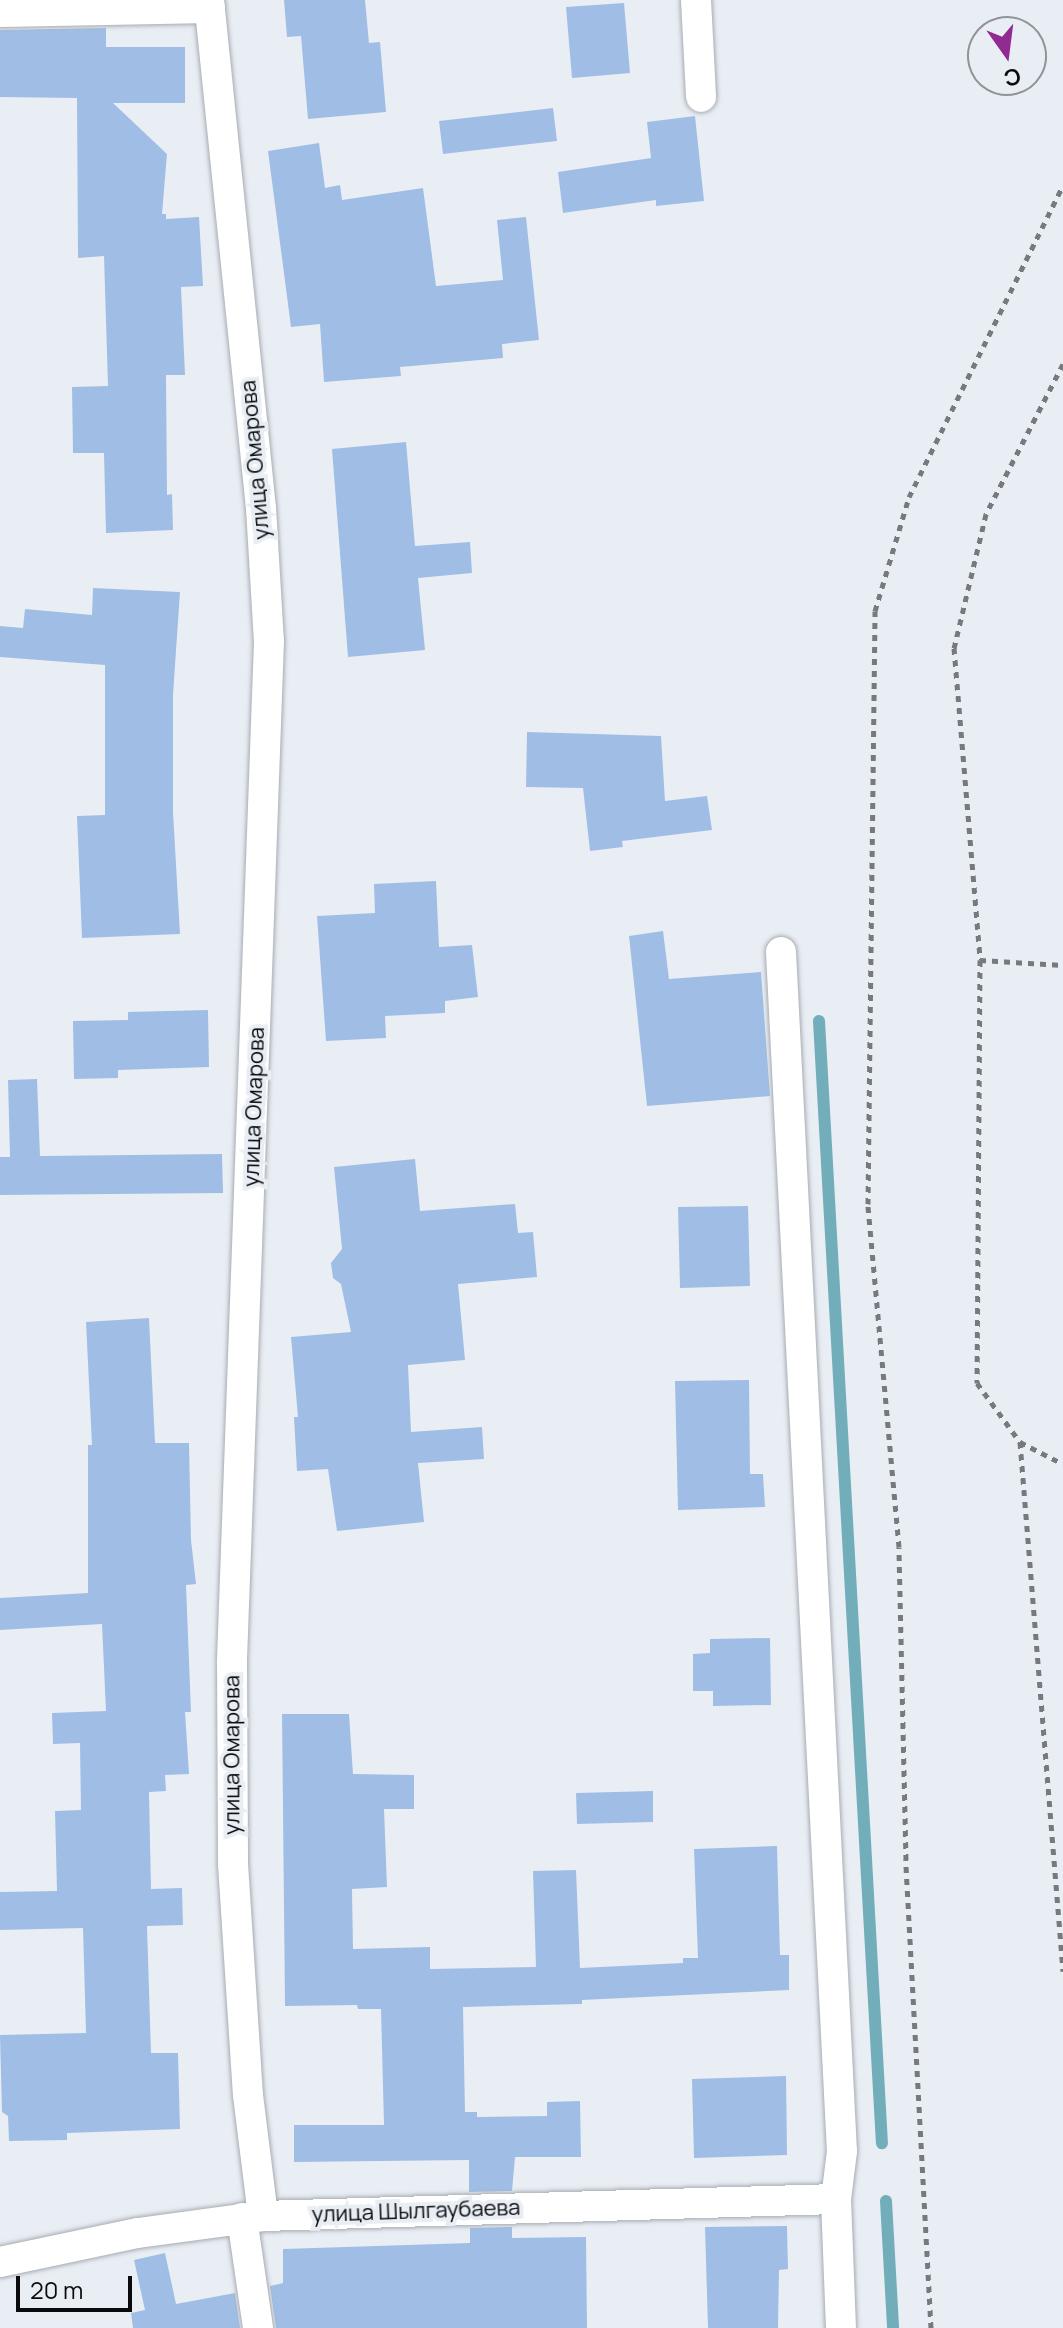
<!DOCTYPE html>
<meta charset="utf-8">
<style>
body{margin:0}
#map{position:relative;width:1063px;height:2328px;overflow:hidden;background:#e9eef5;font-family:Manrope,sans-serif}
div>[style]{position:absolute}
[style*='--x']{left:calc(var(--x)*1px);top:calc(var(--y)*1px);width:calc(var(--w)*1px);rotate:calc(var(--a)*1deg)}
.stream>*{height:12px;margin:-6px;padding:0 6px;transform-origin:6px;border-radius:6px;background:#72adba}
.building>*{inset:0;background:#a0bee5}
.path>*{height:5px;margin-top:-2.5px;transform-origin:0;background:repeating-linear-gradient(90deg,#76797e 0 6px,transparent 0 12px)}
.roads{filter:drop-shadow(0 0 2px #a7acb2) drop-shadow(0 0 2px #a7acb2)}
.minor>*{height:30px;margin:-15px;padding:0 15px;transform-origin:15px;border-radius:15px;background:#fff}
span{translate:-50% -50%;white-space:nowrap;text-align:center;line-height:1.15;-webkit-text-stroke:8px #e9eef5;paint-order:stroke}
.street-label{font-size:22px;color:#0a0b0d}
.north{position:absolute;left:967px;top:16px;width:80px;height:80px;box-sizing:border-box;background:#e9eef5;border:2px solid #909398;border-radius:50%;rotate:166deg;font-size:22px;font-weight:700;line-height:32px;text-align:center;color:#0a0b0d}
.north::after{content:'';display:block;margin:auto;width:28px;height:36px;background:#922b91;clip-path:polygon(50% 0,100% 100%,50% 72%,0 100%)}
.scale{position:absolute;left:16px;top:2276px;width:116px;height:36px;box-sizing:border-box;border:4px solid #0a0b0d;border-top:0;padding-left:10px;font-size:24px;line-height:28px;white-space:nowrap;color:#0a0b0d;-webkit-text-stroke:6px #e9eef5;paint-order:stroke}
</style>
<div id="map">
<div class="stream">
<i style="--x:819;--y:1021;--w:1124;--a:86.79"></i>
<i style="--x:886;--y:2201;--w:127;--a:86.8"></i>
</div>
<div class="building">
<i style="clip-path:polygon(284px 0,365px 0,369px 43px,380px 42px,386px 112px,308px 119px,301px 36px,287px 37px)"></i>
<i style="clip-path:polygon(624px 3px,630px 73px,572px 78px,566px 7px)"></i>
<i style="clip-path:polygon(106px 28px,106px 47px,185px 47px,185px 103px,113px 103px,167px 154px,162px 214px,166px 214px,166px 219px,199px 217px,203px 286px,181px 287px,185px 375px,166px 375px,167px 495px,172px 494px,173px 530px,106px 533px,104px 453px,73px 453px,72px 387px,108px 386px,104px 256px,78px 258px,77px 98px,0 97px,0 30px)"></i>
<i style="clip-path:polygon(553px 108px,557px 141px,443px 154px,439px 121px)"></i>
<i style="clip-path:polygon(695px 116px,704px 201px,656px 206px,656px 200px,563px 213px,558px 172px,651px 158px,647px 122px)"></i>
<i style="clip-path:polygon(319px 143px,325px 188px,340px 185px,342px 200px,423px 188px,436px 286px,503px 280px,497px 220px,526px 217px,539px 340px,502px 344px,503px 358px,400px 367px,401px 376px,324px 382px,320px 324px,291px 327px,268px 151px)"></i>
<i style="clip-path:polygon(406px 442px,415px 546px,470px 542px,472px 573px,418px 578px,425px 650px,348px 657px,332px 449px)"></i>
<i style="clip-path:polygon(93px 588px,180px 592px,173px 695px,173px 812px,180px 934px,82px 938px,77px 816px,105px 815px,105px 665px,0 657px,0 626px,23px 628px,25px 609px,92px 615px)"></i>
<i style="clip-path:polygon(527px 732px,661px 736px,665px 801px,707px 796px,712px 830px,622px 841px,623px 847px,590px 851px,583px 788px,526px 787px)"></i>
<i style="clip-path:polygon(436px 881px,439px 947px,472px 945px,478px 997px,445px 1001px,445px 1013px,385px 1016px,386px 1038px,326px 1041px,317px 916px,375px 913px,374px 884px)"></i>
<i style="clip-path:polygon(663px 931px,669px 979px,761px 972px,770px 1096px,647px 1106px,629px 936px)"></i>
<i style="clip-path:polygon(208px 1010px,209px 1067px,118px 1070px,118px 1078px,74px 1079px,73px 1021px,128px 1020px,128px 1012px)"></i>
<i style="clip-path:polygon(37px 1079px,40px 1156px,222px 1154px,223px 1193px,0 1195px,0 1157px,10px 1157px,8px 1080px)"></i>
<i style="clip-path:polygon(415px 1159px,420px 1211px,515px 1204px,518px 1233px,533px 1232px,537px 1277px,458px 1284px,465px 1360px,408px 1365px,411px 1432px,482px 1427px,484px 1459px,418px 1463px,424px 1522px,337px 1531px,328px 1469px,297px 1471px,294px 1417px,298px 1417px,291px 1337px,351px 1332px,341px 1284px,333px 1278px,331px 1263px,342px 1249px,334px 1167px)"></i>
<i style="clip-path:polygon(748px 1206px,750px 1286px,680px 1288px,678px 1207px)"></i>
<i style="clip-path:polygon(149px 1318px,155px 1443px,189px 1443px,191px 1540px,196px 1584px,186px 1585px,191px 1712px,185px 1712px,189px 1774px,165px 1775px,166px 1791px,149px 1792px,151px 1889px,182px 1888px,183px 1925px,147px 1926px,151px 2053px,178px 2053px,180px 2129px,67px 2133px,67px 2140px,9px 2141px,8px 2116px,2px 2112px,0 2035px,86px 2033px,83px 1928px,0 1930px,0 1892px,57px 1891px,55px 1811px,81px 1810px,80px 1743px,53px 1744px,52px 1713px,106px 1711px,102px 1624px,0 1630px,0 1598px,88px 1593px,88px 1445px,92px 1445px,86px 1322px)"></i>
<i style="clip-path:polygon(749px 1380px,750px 1474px,763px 1474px,765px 1507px,678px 1510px,675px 1381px)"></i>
<i style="clip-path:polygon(770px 1638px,771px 1705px,713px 1706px,713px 1691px,693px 1691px,693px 1654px,710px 1653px,710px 1639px)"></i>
<i style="clip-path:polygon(282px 1714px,349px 1714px,353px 1774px,414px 1775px,414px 1809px,384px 1809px,387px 1887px,352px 1889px,353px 1949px,430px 1947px,430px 1969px,536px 1967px,533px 1871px,576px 1870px,580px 1968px,683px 1963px,683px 1958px,698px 1958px,694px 1849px,777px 1846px,780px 1955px,789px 1955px,789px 1990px,582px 2000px,582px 2004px,463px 2007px,465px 2112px,477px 2112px,477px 2117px,547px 2116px,547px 2102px,580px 2101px,581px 2157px,515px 2157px,512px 2191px,469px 2192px,469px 2160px,294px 2162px,294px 2125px,384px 2125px,381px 2009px,358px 2009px,357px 2005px,285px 2006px)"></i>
<i style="clip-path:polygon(653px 1791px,653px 1822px,577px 1824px,576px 1793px)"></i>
<i style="clip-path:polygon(786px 2076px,787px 2155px,694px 2158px,692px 2079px)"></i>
<i style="clip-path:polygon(787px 2226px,788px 2269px,779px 2270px,778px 2328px,708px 2328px,705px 2227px)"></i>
<i style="clip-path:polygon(512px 2227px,512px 2238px,586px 2237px,587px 2328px,276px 2328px,270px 2286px,283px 2283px,283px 2249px,470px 2243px,470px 2228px)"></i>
<i style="clip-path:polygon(165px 2253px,176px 2304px,235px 2293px,240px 2328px,133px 2328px,131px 2313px,145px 2310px,134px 2260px)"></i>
</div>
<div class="path">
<i style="--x:1063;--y:364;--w:169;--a:117.2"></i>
<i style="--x:986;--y:514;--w:138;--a:103.4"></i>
<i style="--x:954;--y:648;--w:313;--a:85.2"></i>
<i style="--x:980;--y:960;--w:423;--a:90.4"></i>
<i style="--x:977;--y:1383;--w:73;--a:53.9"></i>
<i style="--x:1020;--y:1442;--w:48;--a:27.1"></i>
<i style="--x:980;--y:960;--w:83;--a:3.4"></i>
<i style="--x:1020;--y:1442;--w:531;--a:85.35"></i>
<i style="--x:931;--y:2328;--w:469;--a:-93.1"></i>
<i style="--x:906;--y:1860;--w:313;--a:-91.3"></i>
<i style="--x:899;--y:1547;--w:344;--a:-95.2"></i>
<i style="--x:868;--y:1204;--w:593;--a:-89.32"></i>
<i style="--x:875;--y:611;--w:119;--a:-73.4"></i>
<i style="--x:909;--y:497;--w:347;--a:-63.7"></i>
</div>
<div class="roads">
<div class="minor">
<i style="--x:209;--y:0;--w:511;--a:84.16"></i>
<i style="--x:261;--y:508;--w:133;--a:86.6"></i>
<i style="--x:269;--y:641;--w:1022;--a:92.08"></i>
<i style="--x:232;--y:1662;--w:202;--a:89.7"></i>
<i style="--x:233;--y:1864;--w:231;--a:86.3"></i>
<i style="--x:248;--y:2095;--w:122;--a:82.9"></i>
<i style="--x:696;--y:0;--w:97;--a:87"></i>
<i style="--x:0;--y:12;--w:210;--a:-1.1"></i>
<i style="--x:781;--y:952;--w:1201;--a:87.09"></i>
<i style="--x:842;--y:2151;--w:48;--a:97.1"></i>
<i style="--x:836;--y:2199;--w:129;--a:87.8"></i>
<i style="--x:242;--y:2218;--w:111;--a:81.7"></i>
<i style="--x:0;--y:2262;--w:141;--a:-11.9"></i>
<i style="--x:138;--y:2233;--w:126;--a:-7.7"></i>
<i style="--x:263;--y:2216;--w:573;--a:-1.7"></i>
</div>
</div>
<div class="street-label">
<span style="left:255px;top:460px;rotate:-95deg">улица Омарова</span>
<span style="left:254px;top:1107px;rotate:-88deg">улица Омарова</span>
<span style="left:232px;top:1755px;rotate:-90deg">улица Омарова</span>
<span style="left:416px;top:2211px;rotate:-2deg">улица Шылгаубаева</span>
</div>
<div class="north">С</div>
<div class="scale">20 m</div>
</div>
